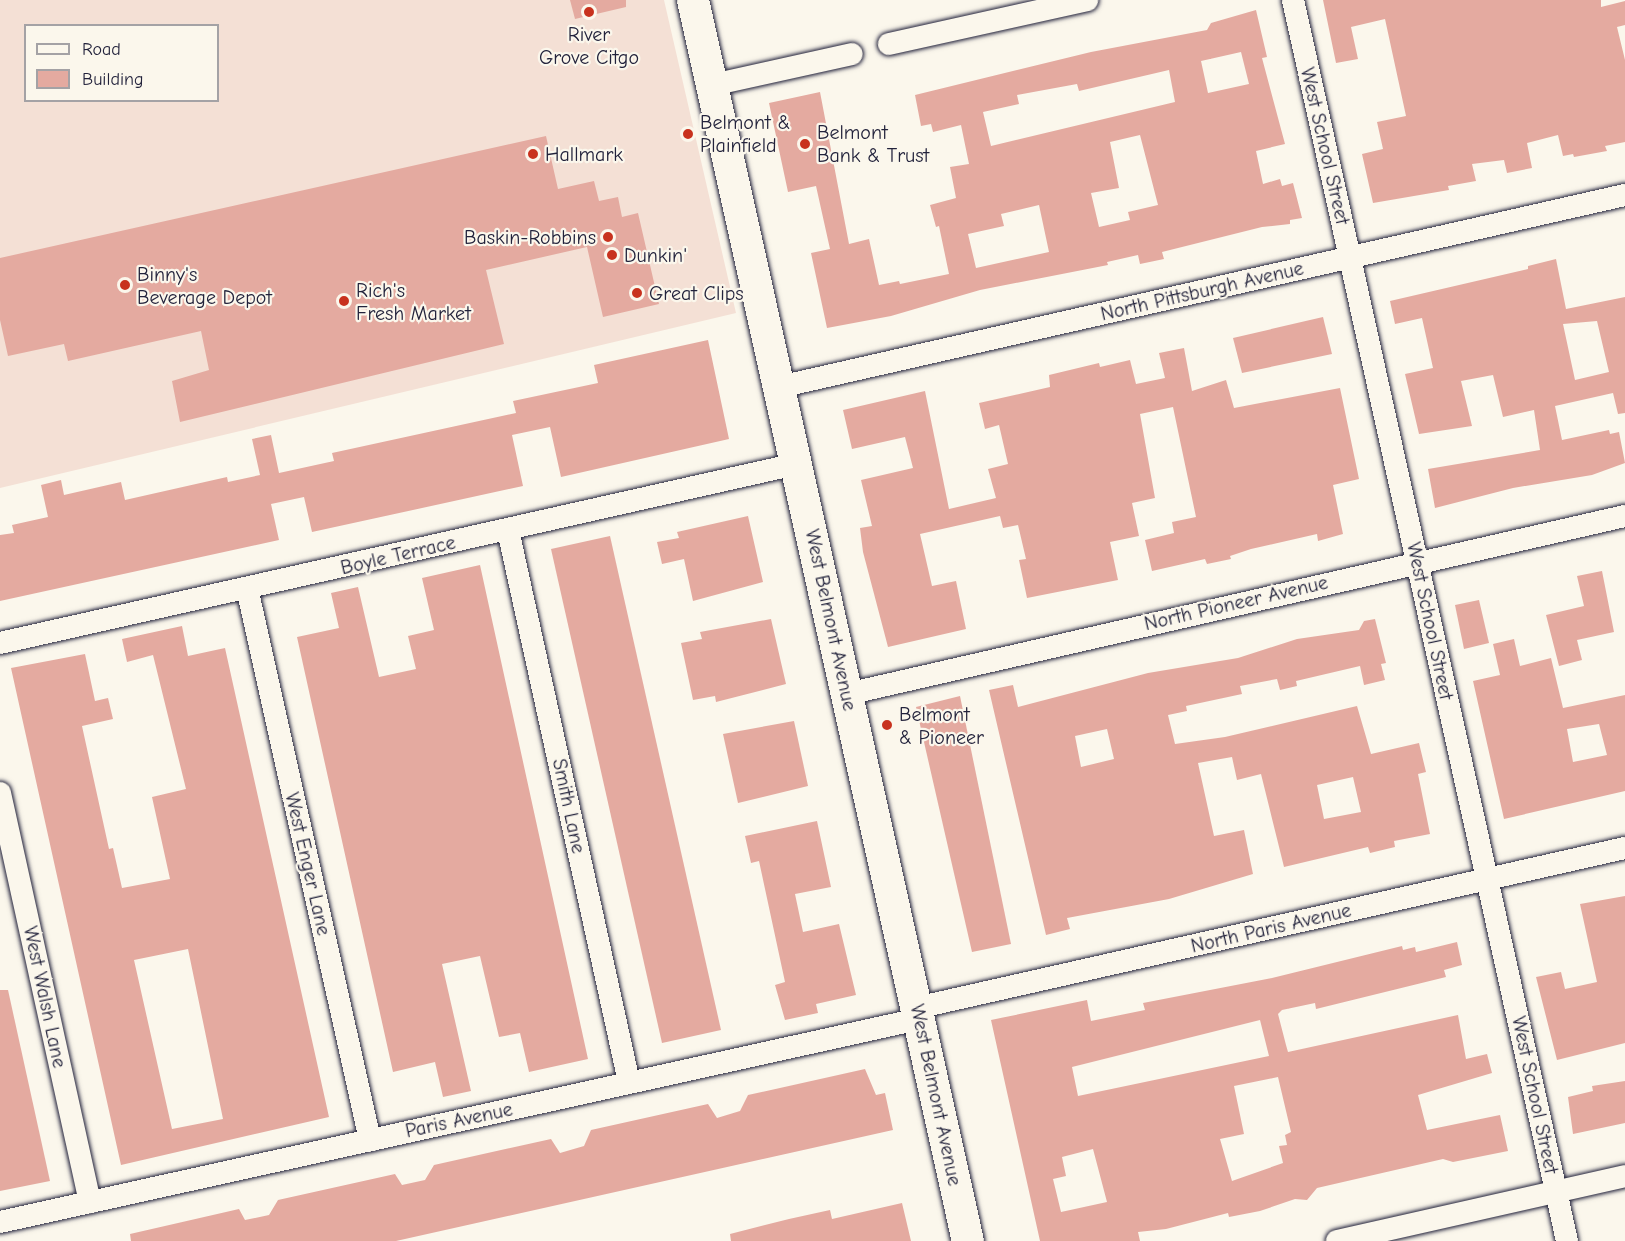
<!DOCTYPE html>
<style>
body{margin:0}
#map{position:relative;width:1625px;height:1241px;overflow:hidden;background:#fbf7ec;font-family:"Comic Neue",sans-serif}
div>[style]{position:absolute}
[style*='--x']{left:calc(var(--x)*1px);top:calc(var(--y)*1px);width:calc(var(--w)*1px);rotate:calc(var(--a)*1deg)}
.built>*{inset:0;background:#f4e0d5}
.building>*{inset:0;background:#e4aaa0}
.roads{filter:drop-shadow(0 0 2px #22223b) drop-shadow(0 0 2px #22223b)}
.minor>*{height:22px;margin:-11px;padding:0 11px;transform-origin:11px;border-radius:11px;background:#fbf7ec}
.secondary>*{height:32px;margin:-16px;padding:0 16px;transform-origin:16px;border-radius:16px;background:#fbf7ec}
.dots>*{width:16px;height:16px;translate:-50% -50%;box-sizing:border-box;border:3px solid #fbf7ec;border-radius:50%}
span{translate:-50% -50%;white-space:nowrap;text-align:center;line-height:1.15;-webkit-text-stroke:4.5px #fbf7ec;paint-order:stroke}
.poi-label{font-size:20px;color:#22223b}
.left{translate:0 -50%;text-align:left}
.right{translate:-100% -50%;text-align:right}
.street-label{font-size:20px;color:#22223b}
.legend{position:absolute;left:24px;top:24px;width:195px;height:78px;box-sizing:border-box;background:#fbf7ec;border:2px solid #a4a2a5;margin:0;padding:8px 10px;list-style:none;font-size:18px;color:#22223b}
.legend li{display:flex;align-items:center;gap:12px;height:30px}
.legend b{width:30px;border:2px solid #a4a2a5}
</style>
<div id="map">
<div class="built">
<i style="clip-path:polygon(evenodd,0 0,664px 0,736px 313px,0 488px,0 0,26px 26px,218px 26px,218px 100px,26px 100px,26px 26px)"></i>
</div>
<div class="building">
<i style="clip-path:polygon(570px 0,626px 0,626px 7px,575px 19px)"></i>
<i style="clip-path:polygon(1323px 0,1601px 0,1601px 7px,1625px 1px,1625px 25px,1617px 27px,1625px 60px,1625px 142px,1605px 146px,1607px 151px,1574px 157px,1573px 154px,1563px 156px,1558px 135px,1527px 143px,1532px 168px,1507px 173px,1504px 160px,1472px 164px,1476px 181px,1448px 186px,1449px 190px,1373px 203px,1362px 154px,1383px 149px,1377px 122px,1406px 116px,1385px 19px,1351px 27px,1358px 59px,1336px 63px)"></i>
<i style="clip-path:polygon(evenodd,1256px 10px,1267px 57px,1262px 58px,1285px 144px,1256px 151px,1263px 184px,1280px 179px,1282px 186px,1293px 183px,1302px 218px,1290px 220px,1290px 224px,1262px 227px,1162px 252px,1164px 259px,1140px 264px,1138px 255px,1107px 262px,1108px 265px,980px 290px,891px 316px,827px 328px,811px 253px,830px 249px,816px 186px,788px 192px,769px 103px,820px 92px,849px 244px,869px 239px,879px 285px,899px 281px,900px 284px,949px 274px,939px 226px,936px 227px,930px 205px,956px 198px,950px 167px,969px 164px,961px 125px,933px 132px,931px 124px,921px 126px,915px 95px,1091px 52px,1207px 30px,1211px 23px,1256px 10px,1241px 52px,1249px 84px,1208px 93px,1201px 61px,1241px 52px,1256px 10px,1169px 70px,1175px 102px,991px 146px,983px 112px,1019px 104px,1017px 95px,1077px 84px,1079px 91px,1169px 70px,1256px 10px,1140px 135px,1158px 205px,1128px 212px,1130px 220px,1099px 227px,1091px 193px,1119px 188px,1110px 142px,1140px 135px,1256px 10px,1039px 205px,1049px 252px,976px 268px,968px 234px,1004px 226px,1001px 214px,1039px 205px)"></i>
<i style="clip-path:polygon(546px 136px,558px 189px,594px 181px,599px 201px,618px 197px,622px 217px,638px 213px,659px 304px,603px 317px,587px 247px,486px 270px,504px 344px,180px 422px,172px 381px,209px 370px,201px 331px,68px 361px,64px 344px,8px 356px,0 320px,0 258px)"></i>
<i style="clip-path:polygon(evenodd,1556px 259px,1566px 309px,1625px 297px,1625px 413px,1618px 414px,1613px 393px,1555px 406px,1562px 440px,1609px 430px,1610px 434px,1619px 432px,1625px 463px,1592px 475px,1513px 488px,1435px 508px,1428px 469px,1540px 450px,1534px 410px,1503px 417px,1493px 375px,1461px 381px,1472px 426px,1419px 434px,1405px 374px,1433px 368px,1422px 318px,1395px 324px,1390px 301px,1528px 269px,1528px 266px,1556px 259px,1597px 321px,1609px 372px,1575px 380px,1563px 324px,1597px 321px)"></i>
<i style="clip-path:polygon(1323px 317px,1332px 354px,1242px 373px,1233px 338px)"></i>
<i style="clip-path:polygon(708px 340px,729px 439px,561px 477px,550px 427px,512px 435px,523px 486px,312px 532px,304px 497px,271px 504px,279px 540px,0 601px,0 535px,14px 533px,12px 525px,48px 517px,41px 485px,61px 480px,64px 495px,121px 482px,125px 500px,227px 477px,228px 482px,260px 475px,252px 439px,271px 435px,279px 473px,334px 461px,332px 453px,516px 413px,513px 401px,598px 383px,594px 365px)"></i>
<i style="clip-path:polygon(1184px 348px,1192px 391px,1226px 380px,1234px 408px,1340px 388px,1359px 479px,1333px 485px,1343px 534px,1318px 541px,1317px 534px,1251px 549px,1230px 556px,1231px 559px,1207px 564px,1205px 559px,1152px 571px,1145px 540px,1174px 533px,1172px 522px,1196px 517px,1173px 407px,1140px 414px,1155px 498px,1132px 503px,1139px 536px,1110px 542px,1118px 580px,1027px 598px,1019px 560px,1026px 559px,1018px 525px,1003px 528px,1000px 516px,920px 534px,932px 586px,956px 581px,966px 629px,888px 647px,863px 552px,860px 528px,872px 526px,861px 480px,913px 468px,905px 437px,852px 449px,843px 410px,925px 391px,949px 509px,996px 498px,988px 469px,1008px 464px,999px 425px,985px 429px,979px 403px,1050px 387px,1049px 375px,1099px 363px,1100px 367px,1130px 360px,1136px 384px,1165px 378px,1159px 353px)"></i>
<i style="clip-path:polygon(748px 516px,763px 582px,693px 601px,684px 559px,662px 564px,657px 542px,679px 538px,677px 532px)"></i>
<i style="clip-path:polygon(610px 536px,721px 1030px,662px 1043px,551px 549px)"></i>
<i style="clip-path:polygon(480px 565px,588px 1059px,529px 1072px,520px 1033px,499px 1037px,480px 956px,442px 964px,471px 1091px,443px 1097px,435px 1062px,393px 1072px,297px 637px,339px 628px,331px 593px,358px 587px,379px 677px,416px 669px,408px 636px,434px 630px,422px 578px)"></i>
<i style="clip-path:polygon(1602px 571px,1614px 632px,1577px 640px,1582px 660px,1559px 666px,1546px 615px,1584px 606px,1577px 576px)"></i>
<i style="clip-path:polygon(1479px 600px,1489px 643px,1464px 649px,1455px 605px)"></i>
<i style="clip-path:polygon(771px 619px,786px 684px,716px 702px,715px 696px,693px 700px,681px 643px,702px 639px,700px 632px)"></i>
<i style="clip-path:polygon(evenodd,1375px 619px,1386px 663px,1381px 664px,1385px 680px,1364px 685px,1360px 666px,1296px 681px,1297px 686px,1280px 690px,1277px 679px,1240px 686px,1242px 694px,1186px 706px,1187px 711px,1168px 715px,1175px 744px,1225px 737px,1357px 706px,1371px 754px,1419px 743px,1426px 772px,1418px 774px,1430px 834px,1394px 841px,1395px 847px,1370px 853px,1368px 847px,1284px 867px,1261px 774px,1237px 780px,1232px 757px,1198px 763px,1214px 836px,1244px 830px,1253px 874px,1169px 899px,1067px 918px,1070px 929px,1046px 935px,989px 690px,1013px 685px,1018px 707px,1148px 673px,1238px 658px,1297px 639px,1359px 630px,1364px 621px,1375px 619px,1107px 729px,1114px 759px,1081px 767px,1075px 736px,1107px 729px,1375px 619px,1353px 777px,1361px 812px,1324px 819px,1317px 785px,1353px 777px)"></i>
<i style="clip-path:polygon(evenodd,182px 626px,188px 656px,225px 648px,329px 1117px,121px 1165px,11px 668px,85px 654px,95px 701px,108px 698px,113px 719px,82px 726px,109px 849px,113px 848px,122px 888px,170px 879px,152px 797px,186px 789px,153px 655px,127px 662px,122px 639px,182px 626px,188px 949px,223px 1119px,172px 1129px,134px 960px,188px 949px)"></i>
<i style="clip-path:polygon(evenodd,1514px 639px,1520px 666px,1551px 658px,1563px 708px,1625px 695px,1625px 791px,1504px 819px,1473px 681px,1500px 675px,1493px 644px,1514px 639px,1599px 724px,1607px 755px,1573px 762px,1567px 729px,1599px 724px)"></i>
<i style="clip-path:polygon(960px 696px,1011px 944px,972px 952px,916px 707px)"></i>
<i style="clip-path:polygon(794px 721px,808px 786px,738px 803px,723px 734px)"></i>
<i style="clip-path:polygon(817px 821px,831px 887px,795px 894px,803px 932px,839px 924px,856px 995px,816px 1004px,818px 1013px,785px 1020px,775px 985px,785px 982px,759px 861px,751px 863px,745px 836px)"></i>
<i style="clip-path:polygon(1625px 896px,1625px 1043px,1557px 1060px,1536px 977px,1561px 972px,1565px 989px,1597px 982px,1580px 904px)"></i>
<i style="clip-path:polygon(evenodd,1457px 942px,1462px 965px,1444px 970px,1446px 977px,1316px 1009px,1315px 1003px,1282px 1010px,1278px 1014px,1286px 1045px,1288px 1052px,1458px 1015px,1466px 1059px,1487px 1054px,1492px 1073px,1418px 1095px,1427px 1130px,1500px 1115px,1508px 1151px,1453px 1162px,1443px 1159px,1317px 1188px,1307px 1200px,1295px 1199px,1260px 1211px,1229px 1217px,1228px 1213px,1166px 1229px,1138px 1232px,1140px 1241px,1040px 1241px,991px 1020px,1087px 1000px,1091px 1021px,1145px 1010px,1143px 1003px,1272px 978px,1402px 946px,1403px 950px,1415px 947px,1416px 952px,1457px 942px,1260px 1020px,1269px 1056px,1078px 1096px,1072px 1067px,1260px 1020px,1457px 942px,1278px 1077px,1291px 1132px,1285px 1135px,1287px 1145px,1279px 1146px,1283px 1163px,1232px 1181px,1220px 1139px,1244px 1134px,1234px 1086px,1278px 1077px,1457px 942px,1093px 1149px,1107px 1202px,1061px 1212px,1053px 1179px,1066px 1176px,1062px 1157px,1093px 1149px)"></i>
<i style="clip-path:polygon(0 990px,8px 990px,50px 1181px,0 1191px)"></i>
<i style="clip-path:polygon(865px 1069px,876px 1095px,885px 1093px,893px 1130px,396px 1241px,131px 1241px,130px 1234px,239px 1209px,245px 1220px,269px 1215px,278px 1200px,395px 1174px,402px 1185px,425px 1180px,434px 1165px,551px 1139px,560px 1153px,584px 1146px,591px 1130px,708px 1104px,717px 1118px,740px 1111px,748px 1095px)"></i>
<i style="clip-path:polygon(1625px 1081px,1625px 1123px,1573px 1134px,1568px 1097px,1593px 1091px,1592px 1086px)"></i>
<i style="clip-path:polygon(902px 1203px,911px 1241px,731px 1241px,730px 1234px,789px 1219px,830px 1210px,832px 1219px)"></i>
</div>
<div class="roads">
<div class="minor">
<i style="--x:1293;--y:0;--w:1271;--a:77.55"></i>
<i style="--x:889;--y:44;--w:203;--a:-12.5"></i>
<i style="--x:712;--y:85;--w:143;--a:-12.5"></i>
<i style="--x:779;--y:387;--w:868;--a:-12.79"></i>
<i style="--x:508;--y:530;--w:565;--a:77.64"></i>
<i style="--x:247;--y:588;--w:566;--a:77.44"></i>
<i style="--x:0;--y:643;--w:816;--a:-12.67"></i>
<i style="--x:847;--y:694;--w:798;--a:-12.89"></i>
<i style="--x:0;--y:793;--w:419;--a:77.6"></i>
<i style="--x:916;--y:1008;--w:727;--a:-12.72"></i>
<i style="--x:0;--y:1222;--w:941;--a:-12.46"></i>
<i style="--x:1337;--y:1241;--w:295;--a:-12.7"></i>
</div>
<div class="secondary">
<i style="--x:693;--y:0;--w:1271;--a:77.51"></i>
</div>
</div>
<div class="dots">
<i style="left:589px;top:12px;background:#c8321e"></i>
<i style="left:688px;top:134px;background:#c8321e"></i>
<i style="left:805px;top:144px;background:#c8321e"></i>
<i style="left:533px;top:154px;background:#c8321e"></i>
<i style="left:608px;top:237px;background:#c8321e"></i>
<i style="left:612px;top:255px;background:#c8321e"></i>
<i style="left:125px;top:285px;background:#c8321e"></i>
<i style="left:637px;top:293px;background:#c8321e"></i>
<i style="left:344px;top:301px;background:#c8321e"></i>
<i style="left:887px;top:725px;background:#c8321e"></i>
</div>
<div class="poi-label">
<span style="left:589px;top:46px">River<br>Grove Citgo</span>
<span class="left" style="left:700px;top:134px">Belmont &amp;<br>Plainfield</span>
<span class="left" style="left:817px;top:144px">Belmont<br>Bank &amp; Trust</span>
<span class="left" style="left:545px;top:154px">Hallmark</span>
<span class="right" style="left:596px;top:237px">Baskin-Robbins</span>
<span class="left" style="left:624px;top:255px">Dunkin'</span>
<span class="left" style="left:137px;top:286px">Binny's<br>Beverage Depot</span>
<span class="left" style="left:356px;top:302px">Rich's<br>Fresh Market</span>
<span class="left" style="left:649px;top:293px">Great Clips</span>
<span class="left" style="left:899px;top:726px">Belmont<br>&amp; Pioneer</span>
</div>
<div class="street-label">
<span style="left:1325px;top:146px;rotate:77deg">West School Street</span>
<span style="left:1202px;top:291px;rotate:-13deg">North Pittsburgh Avenue</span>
<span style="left:398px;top:555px;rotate:-13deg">Boyle Terrace</span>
<span style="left:1236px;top:603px;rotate:-13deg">North Pioneer Avenue</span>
<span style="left:831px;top:620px;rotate:78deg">West Belmont Avenue</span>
<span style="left:1430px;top:621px;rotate:78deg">West School Street</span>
<span style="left:569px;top:806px;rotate:78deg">Smith Lane</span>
<span style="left:308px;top:864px;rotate:77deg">West Enger Lane</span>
<span style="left:1271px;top:928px;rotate:-13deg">North Paris Avenue</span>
<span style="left:45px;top:997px;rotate:78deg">West Walsh Lane</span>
<span style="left:936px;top:1095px;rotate:78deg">West Belmont Avenue</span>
<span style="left:1535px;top:1095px;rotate:78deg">West School Street</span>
<span style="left:459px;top:1120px;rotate:-12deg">Paris Avenue</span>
</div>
<ul class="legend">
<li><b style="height:8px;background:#fbf7ec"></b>Road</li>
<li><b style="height:16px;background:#e4aaa0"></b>Building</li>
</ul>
</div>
